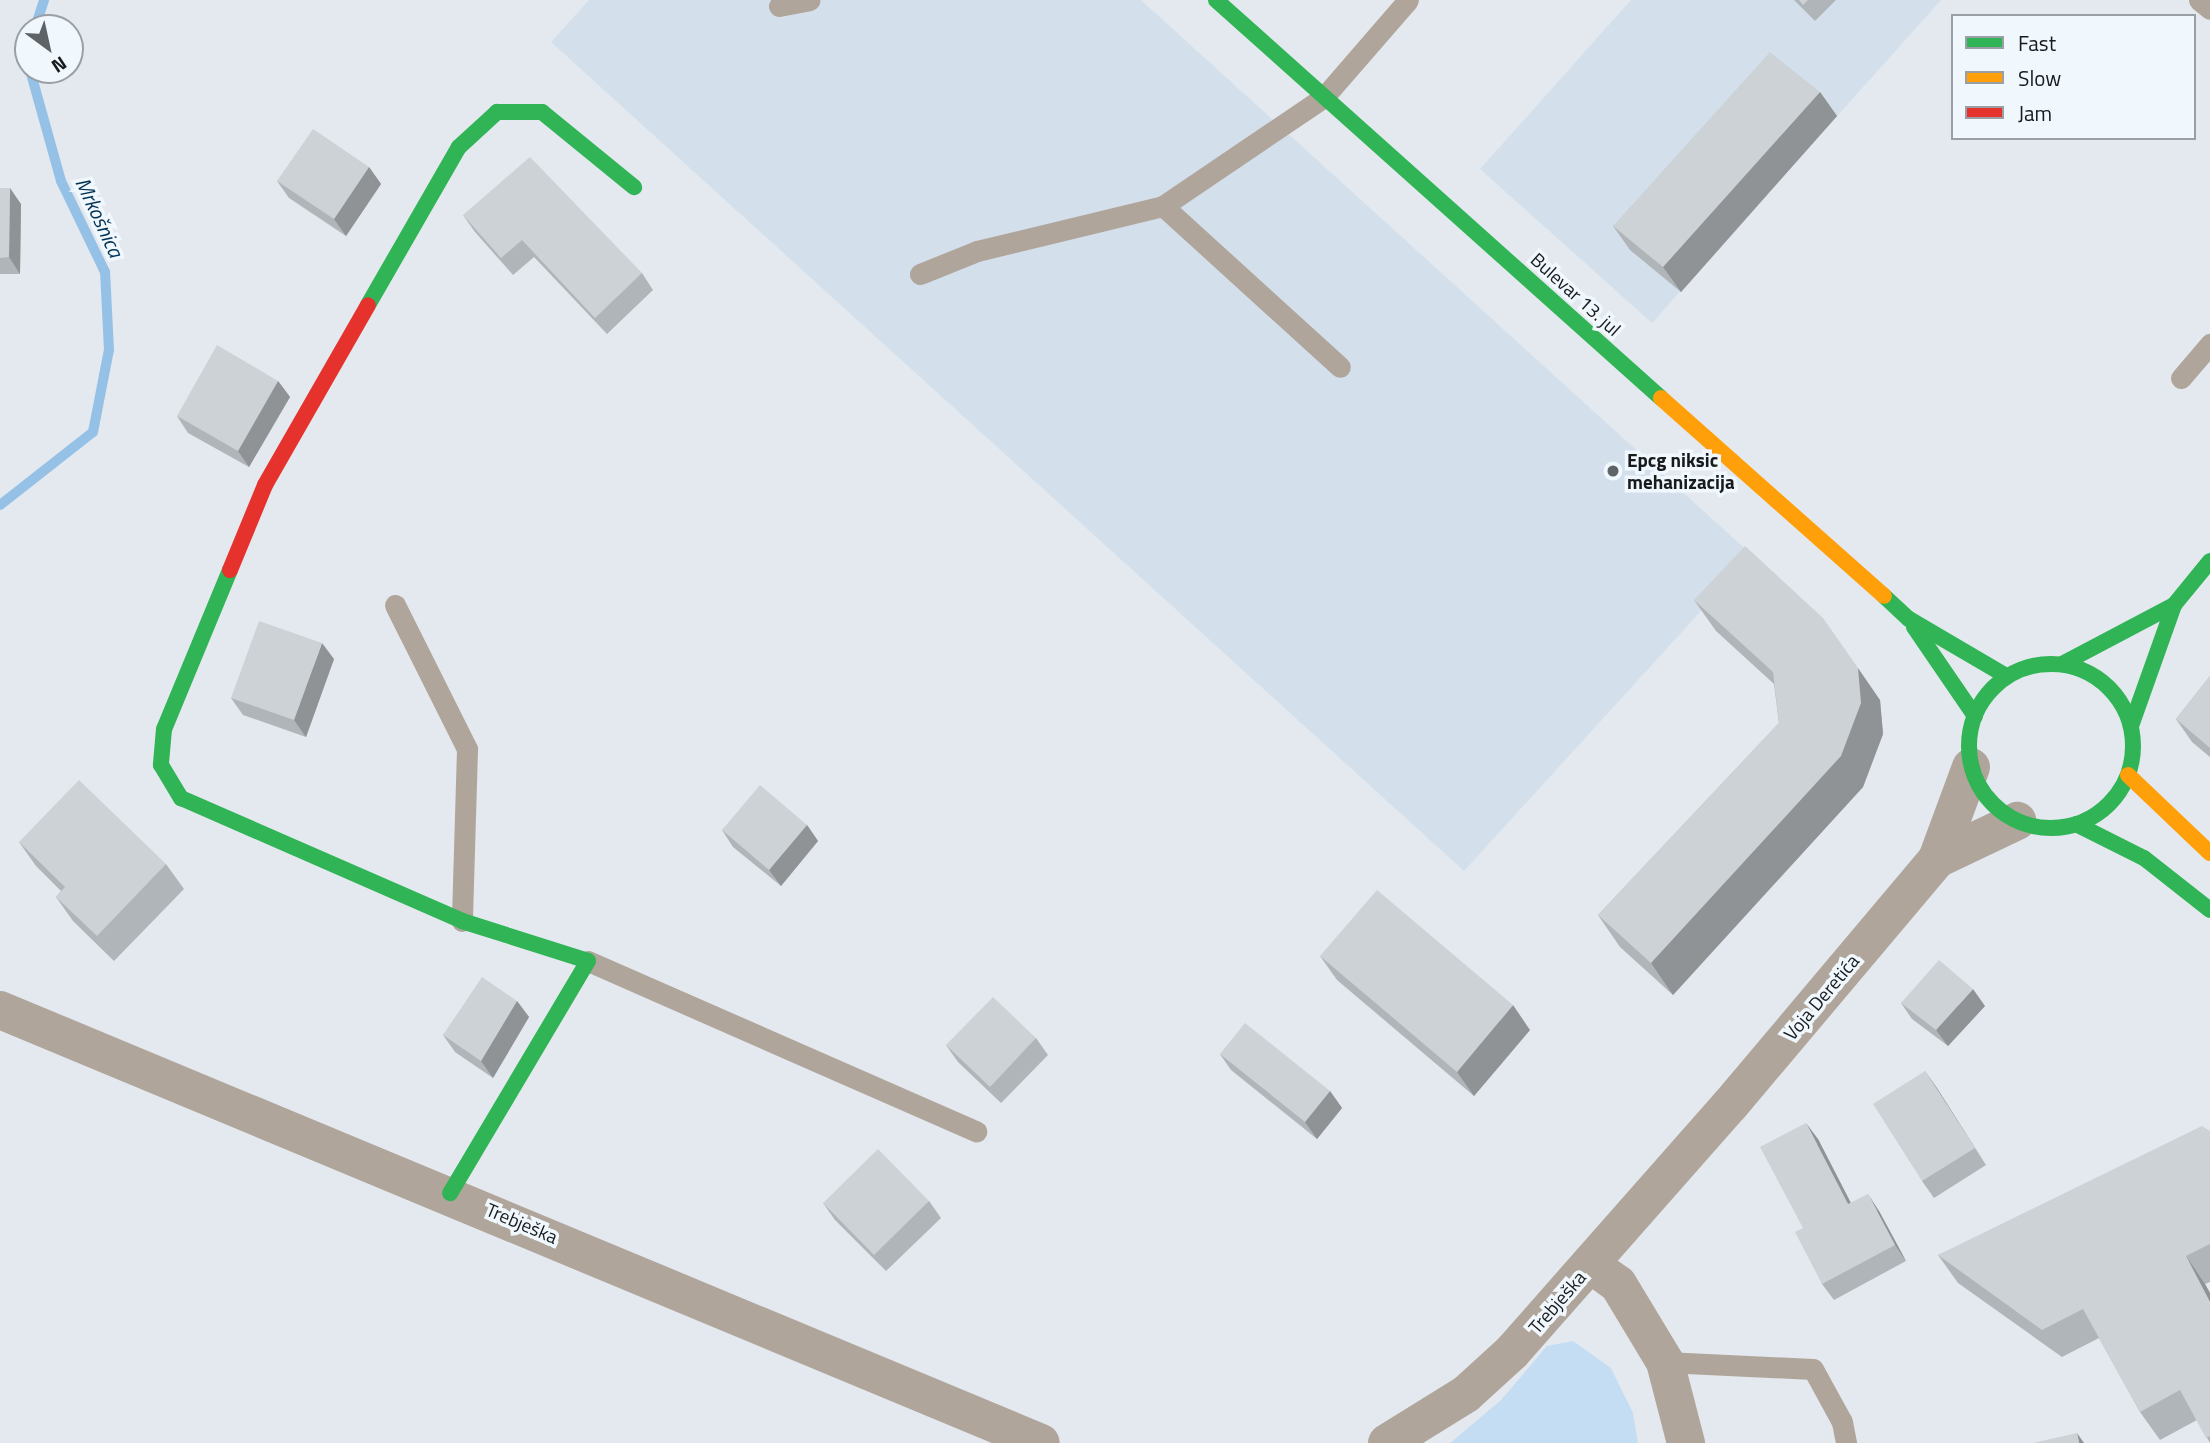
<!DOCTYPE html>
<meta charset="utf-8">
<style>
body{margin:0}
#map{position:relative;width:2210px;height:1443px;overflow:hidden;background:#e3e9ef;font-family:"Titillium Web",sans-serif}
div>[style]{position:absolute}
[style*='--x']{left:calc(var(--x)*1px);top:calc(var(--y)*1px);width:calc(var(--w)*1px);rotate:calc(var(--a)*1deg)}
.built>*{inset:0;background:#d3e0ec}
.green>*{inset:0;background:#c5ddf3}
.stream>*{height:10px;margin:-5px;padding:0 5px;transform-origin:5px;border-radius:5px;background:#96c1e6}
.lane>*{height:21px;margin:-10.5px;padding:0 10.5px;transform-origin:10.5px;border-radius:10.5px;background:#b0a59b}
.street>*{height:38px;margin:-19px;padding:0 19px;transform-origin:19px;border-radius:19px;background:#b0a59b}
.fast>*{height:16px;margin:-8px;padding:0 8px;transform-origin:8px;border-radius:8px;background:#30b455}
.fast>.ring{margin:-8px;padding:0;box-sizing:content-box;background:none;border:16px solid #30b455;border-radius:50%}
.slow>*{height:16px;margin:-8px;padding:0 8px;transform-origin:8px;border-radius:8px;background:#ff9f0a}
.jam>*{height:16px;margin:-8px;padding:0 8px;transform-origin:8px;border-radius:8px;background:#e5322d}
.wall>*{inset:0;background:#b0b5b9}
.shaded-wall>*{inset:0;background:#909396}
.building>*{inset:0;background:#cdd2d7}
.dots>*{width:19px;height:19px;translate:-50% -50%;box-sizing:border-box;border:4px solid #f0f7fd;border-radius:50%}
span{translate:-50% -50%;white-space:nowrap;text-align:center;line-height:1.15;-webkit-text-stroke:7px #f0f7fd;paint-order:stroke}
.street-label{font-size:19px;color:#171b1e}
.poi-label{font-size:19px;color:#171b1e;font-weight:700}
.left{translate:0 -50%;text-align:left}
.water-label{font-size:21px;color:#023252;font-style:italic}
.legend{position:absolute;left:1951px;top:14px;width:245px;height:126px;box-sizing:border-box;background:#f0f7fd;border:2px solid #999fa4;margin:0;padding:9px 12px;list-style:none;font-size:21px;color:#171b1e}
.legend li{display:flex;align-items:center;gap:14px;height:35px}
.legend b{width:35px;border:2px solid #999fa4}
.north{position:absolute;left:14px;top:14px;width:70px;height:70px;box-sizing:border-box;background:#f0f7fd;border:2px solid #999fa4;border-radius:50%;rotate:147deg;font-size:19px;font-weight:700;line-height:28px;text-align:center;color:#171b1e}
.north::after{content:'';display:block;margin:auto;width:24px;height:32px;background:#5e6367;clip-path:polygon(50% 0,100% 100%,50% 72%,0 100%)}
</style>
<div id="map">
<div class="built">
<i style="clip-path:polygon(589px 0,1141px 0,1752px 555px,1464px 871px,551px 42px)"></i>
<i style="clip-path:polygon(1631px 0,1941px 0,1652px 323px,1480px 169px)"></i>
</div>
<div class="green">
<i style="clip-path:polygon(1573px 1341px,1611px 1368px,1633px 1413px,1638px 1443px,1450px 1443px,1501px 1400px,1547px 1346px)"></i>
</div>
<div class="stream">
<i style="--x:35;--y:28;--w:29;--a:-72"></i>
<i style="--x:28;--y:48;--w:14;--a:90"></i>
<i style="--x:0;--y:505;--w:118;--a:-38.1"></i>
<i style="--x:93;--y:432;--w:84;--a:-79"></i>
<i style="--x:109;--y:350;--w:78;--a:-92.9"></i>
<i style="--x:105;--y:272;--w:101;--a:-115.8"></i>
<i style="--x:61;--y:181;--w:115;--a:-105.6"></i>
</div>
<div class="lane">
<i style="--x:2199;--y:0;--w:14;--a:39"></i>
<i style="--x:779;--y:6;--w:31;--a:-11"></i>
<i style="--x:1163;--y:206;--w:239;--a:42.3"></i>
<i style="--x:920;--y:274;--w:61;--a:-22"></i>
<i style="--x:977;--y:251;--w:191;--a:-13.6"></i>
<i style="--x:1163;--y:206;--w:194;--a:-34.1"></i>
<i style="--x:1324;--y:97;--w:128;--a:-49.1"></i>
<i style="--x:2181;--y:378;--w:45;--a:-49.5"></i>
<i style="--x:395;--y:605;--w:161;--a:63.4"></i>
<i style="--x:467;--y:749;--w:172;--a:91.7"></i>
<i style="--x:588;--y:961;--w:424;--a:23.7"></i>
<i style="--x:1665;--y:1362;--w:148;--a:2.7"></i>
<i style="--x:1813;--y:1369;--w:60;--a:61.3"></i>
<i style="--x:1842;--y:1422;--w:21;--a:79"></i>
</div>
<div class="street">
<i style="--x:1937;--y:859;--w:89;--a:-25.4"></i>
<i style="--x:0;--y:1010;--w:1127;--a:22.58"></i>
<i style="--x:1590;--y:1264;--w:34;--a:36"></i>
<i style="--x:1618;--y:1284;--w:91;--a:58.9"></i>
<i style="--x:1665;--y:1362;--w:84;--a:75.5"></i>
<i style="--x:1387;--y:1443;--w:93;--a:-31.8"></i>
<i style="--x:1466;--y:1394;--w:62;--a:-42.4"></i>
<i style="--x:1512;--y:1352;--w:329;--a:-48.6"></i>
<i style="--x:1730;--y:1105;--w:322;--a:-49.9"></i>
<i style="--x:1937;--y:859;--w:98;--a:-69.7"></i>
</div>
<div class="fast">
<i style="--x:1216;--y:0;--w:597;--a:41.81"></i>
<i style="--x:368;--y:305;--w:182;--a:-60.1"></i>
<i style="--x:459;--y:147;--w:52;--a:-42.6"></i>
<i style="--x:497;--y:112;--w:45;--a:0"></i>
<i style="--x:542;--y:112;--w:119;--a:39.2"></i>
<i style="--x:230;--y:570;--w:172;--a:112.5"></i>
<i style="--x:164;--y:729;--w:36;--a:95"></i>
<i style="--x:161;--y:765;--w:39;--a:59"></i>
<i style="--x:181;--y:798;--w:307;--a:23.6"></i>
<i style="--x:462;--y:921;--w:132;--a:17.6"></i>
<i style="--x:588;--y:961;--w:270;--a:120.7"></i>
<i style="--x:1884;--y:596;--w:34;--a:43"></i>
<i style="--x:1909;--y:619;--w:113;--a:30.4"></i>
<i style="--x:1914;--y:627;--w:108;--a:55.6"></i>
<i style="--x:2062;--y:664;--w:127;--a:-27.8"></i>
<i class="ring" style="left:1969px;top:664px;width:148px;height:148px"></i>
<i style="--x:2131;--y:726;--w:128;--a:-70.4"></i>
<i style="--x:2174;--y:605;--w:57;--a:-50.7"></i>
<i style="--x:2076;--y:824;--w:76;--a:26.6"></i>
<i style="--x:2144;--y:858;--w:84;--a:38.2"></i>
</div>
<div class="slow">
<i style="--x:1661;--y:398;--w:298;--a:41.6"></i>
<i style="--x:2128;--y:775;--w:113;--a:43.6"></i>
</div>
<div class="jam">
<i style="--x:230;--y:570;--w:92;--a:-67.6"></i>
<i style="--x:265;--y:485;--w:207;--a:-60.2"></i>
</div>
<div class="wall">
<i style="clip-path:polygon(1794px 0,1836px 0,1815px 21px)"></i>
<i style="clip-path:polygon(1820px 92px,1837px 116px,1681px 292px,1630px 250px,1613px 226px)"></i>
<i style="clip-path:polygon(369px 167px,381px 184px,346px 236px,289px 198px,277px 181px)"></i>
<i style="clip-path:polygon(0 188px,21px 204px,20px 274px,0 274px)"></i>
<i style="clip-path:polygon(463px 215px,642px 273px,653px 290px,607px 334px,534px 257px,513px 275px,475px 232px)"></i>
<i style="clip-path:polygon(278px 381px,290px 397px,249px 467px,188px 433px,177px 416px)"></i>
<i style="clip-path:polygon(1694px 600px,1880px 700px,1883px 734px,1863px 787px,1673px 995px,1620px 947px,1598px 915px,1779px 723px,1774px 684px,1716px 631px)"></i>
<i style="clip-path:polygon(334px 659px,306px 737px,243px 715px,231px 698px)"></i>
<i style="clip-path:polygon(2210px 676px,2210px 757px,2192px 742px,2176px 719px)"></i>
<i style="clip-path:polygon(807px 825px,818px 841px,781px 886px,733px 847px,722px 830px)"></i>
<i style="clip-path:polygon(19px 842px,166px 864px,184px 889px,114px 961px,73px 921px,56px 897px,61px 891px,36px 866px)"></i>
<i style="clip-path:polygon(1320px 956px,1530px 1030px,1474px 1096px,1337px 980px)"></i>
<i style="clip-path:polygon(517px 1001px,529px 1017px,493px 1078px,455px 1052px,443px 1035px)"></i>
<i style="clip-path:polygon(1901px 1003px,1985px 1006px,1948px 1046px,1912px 1019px)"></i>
<i style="clip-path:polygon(1036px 1038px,1048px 1055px,1001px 1103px,958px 1062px,946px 1045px)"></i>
<i style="clip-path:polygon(1220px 1054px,1330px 1091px,1342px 1108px,1317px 1139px,1231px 1070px)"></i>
<i style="clip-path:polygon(1925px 1071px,1986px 1165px,1934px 1198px,1922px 1181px)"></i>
<i style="clip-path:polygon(2210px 1131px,2210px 1282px,2205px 1284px,2210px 1293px,2210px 1443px,2197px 1420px,2160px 1440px,2140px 1412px,2099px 1338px,2062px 1357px,1958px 1283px,1938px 1255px)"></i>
<i style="clip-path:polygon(1818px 1139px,1851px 1203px,1879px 1211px,1906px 1261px,1834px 1300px,1822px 1284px,1803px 1228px)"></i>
<i style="clip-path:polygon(929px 1201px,941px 1218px,886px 1271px,835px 1220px,823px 1203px)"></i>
</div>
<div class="shaded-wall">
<i style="clip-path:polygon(1820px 92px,1837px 116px,1681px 292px,1663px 267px)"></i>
<i style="clip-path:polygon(369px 167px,381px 184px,346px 236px,334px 219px)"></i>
<i style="clip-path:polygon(10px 188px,21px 204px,20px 274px,9px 257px)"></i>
<i style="clip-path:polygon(278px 381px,290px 397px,249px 467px,238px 451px)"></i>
<i style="clip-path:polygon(322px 643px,334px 659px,306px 737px,294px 720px)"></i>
<i style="clip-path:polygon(1858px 668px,1880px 700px,1883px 734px,1863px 787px,1673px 995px,1651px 963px)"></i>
<i style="clip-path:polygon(807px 825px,818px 841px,781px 886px,769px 870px)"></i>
<i style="clip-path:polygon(1973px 989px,1985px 1006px,1948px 1046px,1936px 1030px)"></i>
<i style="clip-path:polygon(517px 1001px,529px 1017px,493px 1078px,481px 1061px)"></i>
<i style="clip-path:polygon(1513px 1005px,1530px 1030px,1474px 1096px,1457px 1072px)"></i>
<i style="clip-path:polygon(1925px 1071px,1937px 1088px,1986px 1165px,1975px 1148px)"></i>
<i style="clip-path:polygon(1330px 1091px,1342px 1108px,1317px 1139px,1305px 1122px)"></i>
<i style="clip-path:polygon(1806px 1123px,1818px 1139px,1860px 1221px,1848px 1204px)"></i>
<i style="clip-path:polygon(1868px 1194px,1879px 1211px,1906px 1261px,1895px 1245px)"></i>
<i style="clip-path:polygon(2186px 1256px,2205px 1284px,2210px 1293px,2210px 1302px)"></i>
<i style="clip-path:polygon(2077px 1433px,2084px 1443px,2079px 1443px)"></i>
</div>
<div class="building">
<i style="clip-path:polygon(1799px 0,1808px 0,1803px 5px)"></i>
<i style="clip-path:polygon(1770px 52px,1820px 92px,1663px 267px,1613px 226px)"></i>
<i style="clip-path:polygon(313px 129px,369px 167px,334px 219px,277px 181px)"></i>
<i style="clip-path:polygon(530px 157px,642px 273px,595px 318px,522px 240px,501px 258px,463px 215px)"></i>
<i style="clip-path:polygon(0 188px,10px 188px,9px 257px,0 258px)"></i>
<i style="clip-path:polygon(217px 345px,278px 381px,238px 451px,177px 416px)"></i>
<i style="clip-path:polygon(1745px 546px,1823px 618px,1858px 668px,1861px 703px,1841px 756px,1651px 963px,1598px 915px,1779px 723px,1773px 672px,1694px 600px)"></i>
<i style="clip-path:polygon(259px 621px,322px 643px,294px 720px,231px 698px)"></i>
<i style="clip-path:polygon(2210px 676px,2210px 748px,2176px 719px)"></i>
<i style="clip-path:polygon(79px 780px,166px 864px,97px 936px,56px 897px,65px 887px,19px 842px)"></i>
<i style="clip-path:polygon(760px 785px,807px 825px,769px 870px,722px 830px)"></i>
<i style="clip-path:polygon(1377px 890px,1513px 1005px,1457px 1072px,1320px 956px)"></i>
<i style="clip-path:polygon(1939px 960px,1973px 989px,1936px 1030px,1901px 1003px)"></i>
<i style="clip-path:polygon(482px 977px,517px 1001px,481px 1061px,443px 1035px)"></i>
<i style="clip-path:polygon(993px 997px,1036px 1038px,990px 1087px,946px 1045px)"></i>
<i style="clip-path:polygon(1245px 1023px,1330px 1091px,1305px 1122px,1220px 1054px)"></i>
<i style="clip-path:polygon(1925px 1071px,1975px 1148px,1922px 1181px,1873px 1104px)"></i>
<i style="clip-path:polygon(1806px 1123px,1848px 1204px,1868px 1194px,1895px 1245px,1822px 1284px,1795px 1232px,1803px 1228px,1760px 1147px)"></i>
<i style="clip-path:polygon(2202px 1126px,2210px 1131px,2210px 1244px,2186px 1256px,2210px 1302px,2210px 1436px,2206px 1438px,2180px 1390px,2140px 1412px,2083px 1309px,2042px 1330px,1938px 1255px)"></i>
<i style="clip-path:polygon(878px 1149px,929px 1201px,874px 1255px,823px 1203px)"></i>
<i style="clip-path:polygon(2077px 1433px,2079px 1443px,2033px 1443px)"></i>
</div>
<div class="dots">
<i style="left:1613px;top:471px;background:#5e6367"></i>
</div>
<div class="street-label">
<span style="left:1576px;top:294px;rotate:42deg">Bulevar 13. jul</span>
<span style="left:1821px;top:997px;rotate:-50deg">Voja Deretića</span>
<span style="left:522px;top:1223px;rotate:23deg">Trebješka</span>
<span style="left:1557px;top:1302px;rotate:-49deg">Trebješka</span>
</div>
<div class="poi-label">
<span class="left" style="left:1627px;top:471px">Epcg niksic<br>mehanizacija</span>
</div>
<div class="water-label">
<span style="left:100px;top:217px;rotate:65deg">Mrkošnica</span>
</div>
<ul class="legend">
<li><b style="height:9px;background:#30b455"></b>Fast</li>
<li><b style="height:9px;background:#ff9f0a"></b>Slow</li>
<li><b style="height:9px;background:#e5322d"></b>Jam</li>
</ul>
<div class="north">N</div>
</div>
